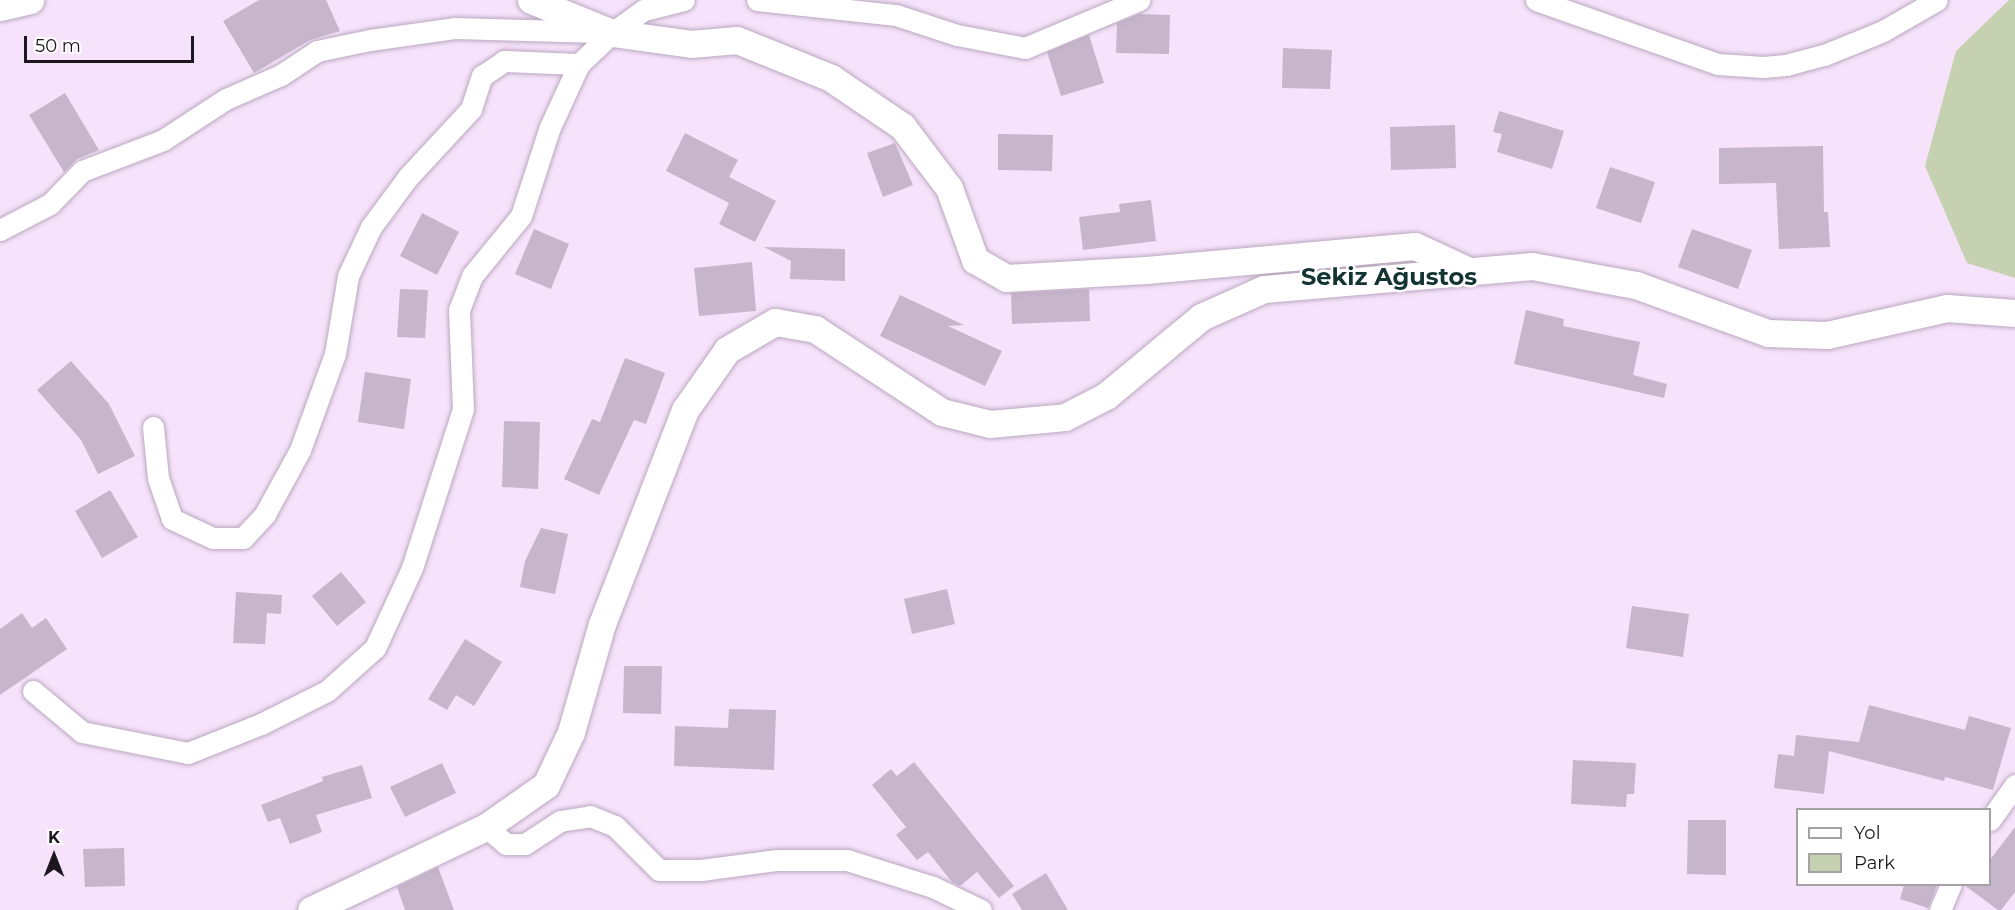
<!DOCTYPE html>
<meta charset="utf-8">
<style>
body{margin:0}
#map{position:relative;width:2015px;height:910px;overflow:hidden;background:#f6e3fb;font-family:Montserrat,sans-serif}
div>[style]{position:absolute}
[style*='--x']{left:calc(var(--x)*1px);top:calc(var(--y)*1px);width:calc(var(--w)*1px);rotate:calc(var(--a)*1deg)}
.green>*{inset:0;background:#c5d1b0}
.building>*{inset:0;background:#c7b5cc}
.roads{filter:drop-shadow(0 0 2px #baa8bf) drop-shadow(0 0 2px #baa8bf)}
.minor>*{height:21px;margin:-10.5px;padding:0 10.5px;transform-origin:10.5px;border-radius:10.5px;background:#fff}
.tertiary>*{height:27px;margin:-13.5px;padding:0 13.5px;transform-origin:13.5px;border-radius:13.5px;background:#fff}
span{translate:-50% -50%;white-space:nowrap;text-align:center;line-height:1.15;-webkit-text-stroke:5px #fff;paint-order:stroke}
.district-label{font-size:24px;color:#123432;font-weight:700}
.legend{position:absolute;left:1796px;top:808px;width:195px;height:78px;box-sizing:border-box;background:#fff;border:2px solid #a4a2a5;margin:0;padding:8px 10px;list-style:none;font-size:18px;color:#1c161e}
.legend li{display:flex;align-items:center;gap:12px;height:30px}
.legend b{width:30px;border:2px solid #a4a2a5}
.north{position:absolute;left:24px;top:826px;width:60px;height:60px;-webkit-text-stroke:4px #fff;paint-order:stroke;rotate:0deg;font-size:16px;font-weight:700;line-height:24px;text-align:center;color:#1c161e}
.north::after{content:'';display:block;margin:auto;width:21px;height:27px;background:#1c161e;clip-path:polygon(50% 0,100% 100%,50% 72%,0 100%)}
.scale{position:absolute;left:24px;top:36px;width:170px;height:27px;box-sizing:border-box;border:3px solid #1c161e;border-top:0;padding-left:8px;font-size:18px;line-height:21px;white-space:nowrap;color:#1c161e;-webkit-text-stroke:4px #fff;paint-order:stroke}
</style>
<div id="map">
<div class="green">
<i style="clip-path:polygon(2009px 0,2015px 0,2015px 278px,1967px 263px,1925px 166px,1956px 51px)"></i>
</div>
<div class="building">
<i style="clip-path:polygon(259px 0,326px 0,340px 31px,310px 40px,254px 73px,223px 21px)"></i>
<i style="clip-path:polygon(1139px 14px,1170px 15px,1169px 54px,1116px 53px,1117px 23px)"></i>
<i style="clip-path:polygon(1089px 35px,1104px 83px,1061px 96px,1047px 52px)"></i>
<i style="clip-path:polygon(1283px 48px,1332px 50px,1330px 89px,1282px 88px)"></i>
<i style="clip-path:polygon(65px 93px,99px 150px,77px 159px,64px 172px,29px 115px)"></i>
<i style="clip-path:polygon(1499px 111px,1564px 131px,1552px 169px,1497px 152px,1502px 134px,1493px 132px)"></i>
<i style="clip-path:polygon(1455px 125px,1456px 168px,1391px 170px,1390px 127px)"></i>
<i style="clip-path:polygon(685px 133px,738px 160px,729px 177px,776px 201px,755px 242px,719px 224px,729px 203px,666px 171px)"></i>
<i style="clip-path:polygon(998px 134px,1053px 135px,1052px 171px,998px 170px)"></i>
<i style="clip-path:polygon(895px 143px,913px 185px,883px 197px,867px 153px)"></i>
<i style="clip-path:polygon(1823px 146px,1824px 212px,1828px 212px,1830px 247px,1779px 249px,1776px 183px,1719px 184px,1719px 148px)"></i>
<i style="clip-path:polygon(1610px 167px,1655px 182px,1641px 223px,1596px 208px)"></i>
<i style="clip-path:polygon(1151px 200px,1156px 241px,1083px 250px,1079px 217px,1120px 212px,1119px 204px)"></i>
<i style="clip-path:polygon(422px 213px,459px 232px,437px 275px,400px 256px)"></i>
<i style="clip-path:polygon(534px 229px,569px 244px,551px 289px,515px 274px)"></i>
<i style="clip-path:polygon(1692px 229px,1752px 250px,1738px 289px,1678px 267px)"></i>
<i style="clip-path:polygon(764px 247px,845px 249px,845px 281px,790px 279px,791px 261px)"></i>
<i style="clip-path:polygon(752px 262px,756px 311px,699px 316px,694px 268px)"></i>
<i style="clip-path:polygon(400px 289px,428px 290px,425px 338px,397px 337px)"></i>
<i style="clip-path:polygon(1089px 289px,1090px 321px,1012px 324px,1011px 293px)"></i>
<i style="clip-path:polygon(900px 295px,964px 325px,948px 326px,1002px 351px,985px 386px,880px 336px)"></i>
<i style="clip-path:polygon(1526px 310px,1564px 319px,1563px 326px,1640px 342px,1633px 375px,1667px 384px,1664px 398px,1514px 364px)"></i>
<i style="clip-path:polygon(625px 358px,665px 373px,646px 424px,634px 420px,599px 495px,564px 479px,592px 419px,600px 422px)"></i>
<i style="clip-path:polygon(71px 361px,109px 404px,135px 456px,98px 474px,81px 440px,37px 390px)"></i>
<i style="clip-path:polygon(365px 372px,411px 379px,404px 429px,358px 422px)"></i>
<i style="clip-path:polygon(504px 421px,540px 422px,538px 489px,502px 487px)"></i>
<i style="clip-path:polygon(110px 490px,138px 537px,102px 558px,75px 511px)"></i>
<i style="clip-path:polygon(541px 528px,568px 534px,555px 594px,520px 587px,525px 561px)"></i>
<i style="clip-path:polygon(341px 572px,366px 602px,337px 626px,312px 596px)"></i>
<i style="clip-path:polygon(947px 589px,955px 624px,912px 634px,904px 599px)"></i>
<i style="clip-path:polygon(236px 592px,282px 595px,281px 614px,267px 613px,265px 644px,233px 643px)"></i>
<i style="clip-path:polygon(1632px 606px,1689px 614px,1683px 657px,1626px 648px)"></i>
<i style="clip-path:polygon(22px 613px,32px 628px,46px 618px,67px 649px,0 695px,0 629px)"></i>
<i style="clip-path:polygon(465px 639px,502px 662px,474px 706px,456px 695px,447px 710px,428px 699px)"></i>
<i style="clip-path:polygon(624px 666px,662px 666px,661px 714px,623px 713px)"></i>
<i style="clip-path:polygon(1869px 705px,1965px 730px,1969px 716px,2011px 728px,1993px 790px,1945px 777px,1944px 781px,1829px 751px,1824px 794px,1774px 788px,1778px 754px,1794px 756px,1796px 735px,1859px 742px)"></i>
<i style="clip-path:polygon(729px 709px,776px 710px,774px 770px,674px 766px,675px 726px,728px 728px)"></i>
<i style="clip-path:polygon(1573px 760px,1636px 763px,1634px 794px,1627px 794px,1626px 807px,1571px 804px)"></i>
<i style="clip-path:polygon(914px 762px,1014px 886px,999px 898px,977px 872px,960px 886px,952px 882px,928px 852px,917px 860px,896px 835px,906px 827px,872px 785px,891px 769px,897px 776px)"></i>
<i style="clip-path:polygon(442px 763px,456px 793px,405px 817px,390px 787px)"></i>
<i style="clip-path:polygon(362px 765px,372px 798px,316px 815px,322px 832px,290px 844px,280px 818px,268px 822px,261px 805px,323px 781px,322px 777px)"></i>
<i style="clip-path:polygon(1688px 820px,1726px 820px,1726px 875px,1687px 874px)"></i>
<i style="clip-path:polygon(2015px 827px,2015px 892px,2001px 910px,1998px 910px,1964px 885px,1989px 885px,1989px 861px)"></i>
<i style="clip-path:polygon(124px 848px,125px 886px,85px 887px,83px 849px)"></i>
<i style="clip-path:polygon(438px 867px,454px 910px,405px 910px,397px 887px)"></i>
<i style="clip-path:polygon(1046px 873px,1068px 910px,1022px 910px,1012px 894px)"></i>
<i style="clip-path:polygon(1904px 885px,1937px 885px,1928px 908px,1900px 899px)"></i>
</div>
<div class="roads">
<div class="minor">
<i style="--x:757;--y:0;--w:140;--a:6.2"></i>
<i style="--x:896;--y:15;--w:64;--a:18.2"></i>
<i style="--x:957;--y:35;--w:69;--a:10.8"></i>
<i style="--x:1025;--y:48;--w:124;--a:-22.8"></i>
<i style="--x:1536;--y:0;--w:193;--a:19.4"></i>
<i style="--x:1718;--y:64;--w:45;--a:3.8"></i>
<i style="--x:1763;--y:67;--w:23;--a:-5"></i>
<i style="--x:1786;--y:65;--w:39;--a:-15"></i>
<i style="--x:1824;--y:55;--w:64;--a:-22.1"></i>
<i style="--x:1883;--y:31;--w:62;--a:-29.9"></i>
<i style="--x:0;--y:230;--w:56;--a:-27.5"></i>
<i style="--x:50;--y:204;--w:46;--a:-45.9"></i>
<i style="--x:82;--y:171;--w:87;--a:-20.9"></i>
<i style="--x:163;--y:140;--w:75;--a:-33.1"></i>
<i style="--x:226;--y:99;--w:60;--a:-23.6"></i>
<i style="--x:281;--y:75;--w:43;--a:-33.7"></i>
<i style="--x:317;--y:51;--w:54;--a:-11.7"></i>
<i style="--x:370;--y:40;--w:85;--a:-8.1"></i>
<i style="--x:454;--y:28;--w:145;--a:1.6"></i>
<i style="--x:153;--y:427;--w:51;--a:84.4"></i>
<i style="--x:158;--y:478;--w:43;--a:71.1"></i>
<i style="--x:172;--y:519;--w:45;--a:24.9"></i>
<i style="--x:213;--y:538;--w:30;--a:0"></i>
<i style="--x:243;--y:538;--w:33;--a:-47"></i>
<i style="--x:265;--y:514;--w:73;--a:-61.3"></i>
<i style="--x:300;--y:450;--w:102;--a:-70"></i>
<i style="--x:335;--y:354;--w:79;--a:-80.5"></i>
<i style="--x:348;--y:276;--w:54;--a:-64.9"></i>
<i style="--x:371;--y:227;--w:62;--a:-53.5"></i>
<i style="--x:408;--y:177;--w:93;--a:-47.2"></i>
<i style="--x:471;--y:109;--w:35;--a:-72"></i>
<i style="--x:482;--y:76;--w:27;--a:-34"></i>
<i style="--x:504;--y:61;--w:75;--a:2.3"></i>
<i style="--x:33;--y:691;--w:64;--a:39.9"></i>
<i style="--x:82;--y:732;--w:108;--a:11.2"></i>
<i style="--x:188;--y:753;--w:79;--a:-21.7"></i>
<i style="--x:261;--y:724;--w:74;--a:-26.6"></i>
<i style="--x:327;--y:691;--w:64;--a:-41.9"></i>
<i style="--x:375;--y:648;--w:88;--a:-65.2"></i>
<i style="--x:412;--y:568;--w:167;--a:-72.2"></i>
<i style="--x:463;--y:409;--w:99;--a:-92.3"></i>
<i style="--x:459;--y:310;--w:36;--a:-69"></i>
<i style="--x:472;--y:276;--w:77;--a:-50.8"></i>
<i style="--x:521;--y:216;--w:94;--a:-72"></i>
<i style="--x:550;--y:127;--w:69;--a:-65.3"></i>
<i style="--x:579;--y:64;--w:45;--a:-43.2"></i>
<i style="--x:612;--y:33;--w:39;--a:-36"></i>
<i style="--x:644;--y:10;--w:41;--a:-14"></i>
<i style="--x:1990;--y:820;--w:43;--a:-54.5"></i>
<i style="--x:486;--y:827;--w:26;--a:40"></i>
<i style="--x:506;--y:844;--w:19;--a:0"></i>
<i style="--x:525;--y:844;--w:42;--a:-33.3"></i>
<i style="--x:560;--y:821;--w:30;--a:-9"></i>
<i style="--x:590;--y:816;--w:27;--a:22"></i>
<i style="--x:615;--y:826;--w:62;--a:45"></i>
<i style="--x:659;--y:870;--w:42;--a:0"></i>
<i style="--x:701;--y:870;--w:77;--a:-7.5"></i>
<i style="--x:777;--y:860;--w:70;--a:0"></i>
<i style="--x:847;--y:860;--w:90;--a:17.4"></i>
<i style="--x:933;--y:887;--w:53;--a:25.6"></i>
<i style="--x:1940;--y:910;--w:28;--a:-67"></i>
</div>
<div class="tertiary">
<i style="--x:531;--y:0;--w:87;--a:22.2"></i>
<i style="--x:612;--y:33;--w:80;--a:7.9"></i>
<i style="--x:691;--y:44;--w:46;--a:-5"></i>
<i style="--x:737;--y:40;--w:101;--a:22"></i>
<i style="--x:831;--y:78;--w:86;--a:34.1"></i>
<i style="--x:902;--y:126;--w:78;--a:52.8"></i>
<i style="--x:949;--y:188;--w:77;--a:70.1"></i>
<i style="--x:975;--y:260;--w:36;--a:30"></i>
<i style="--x:1006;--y:278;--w:140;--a:-3.3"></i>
<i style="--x:1146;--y:270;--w:270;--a:-5.1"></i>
<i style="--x:1415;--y:246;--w:60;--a:24.8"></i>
<i style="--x:0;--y:7;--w:31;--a:-13"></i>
<i style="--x:311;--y:910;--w:194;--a:-25.4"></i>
<i style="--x:486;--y:827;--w:73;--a:-35"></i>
<i style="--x:546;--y:785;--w:59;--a:-64.7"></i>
<i style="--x:571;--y:732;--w:112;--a:-74"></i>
<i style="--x:602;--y:624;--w:230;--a:-68.8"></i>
<i style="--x:685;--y:410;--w:73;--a:-55"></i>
<i style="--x:727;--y:350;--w:56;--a:-30.3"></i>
<i style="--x:775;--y:322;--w:41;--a:9.9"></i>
<i style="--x:815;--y:329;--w:152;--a:33.2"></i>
<i style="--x:942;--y:412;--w:49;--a:14"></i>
<i style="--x:990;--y:424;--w:75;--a:-5.3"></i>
<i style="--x:1065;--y:417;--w:46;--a:-27.1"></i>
<i style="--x:1106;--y:396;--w:124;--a:-39.7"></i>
<i style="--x:1201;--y:317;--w:69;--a:-24"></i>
<i style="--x:1264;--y:289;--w:269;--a:-4.9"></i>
<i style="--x:1532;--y:266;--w:106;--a:10.4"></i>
<i style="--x:1636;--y:285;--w:140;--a:20"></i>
<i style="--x:1768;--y:333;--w:59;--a:1.9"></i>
<i style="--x:1827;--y:335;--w:123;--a:-12.7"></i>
<i style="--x:1947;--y:308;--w:68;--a:4.2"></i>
</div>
</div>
<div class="district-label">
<span style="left:1389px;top:277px">Sekiz Ağustos</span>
</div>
<ul class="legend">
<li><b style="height:8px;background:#fff"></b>Yol</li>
<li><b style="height:16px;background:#c5d1b0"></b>Park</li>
</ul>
<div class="north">K</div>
<div class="scale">50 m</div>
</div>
